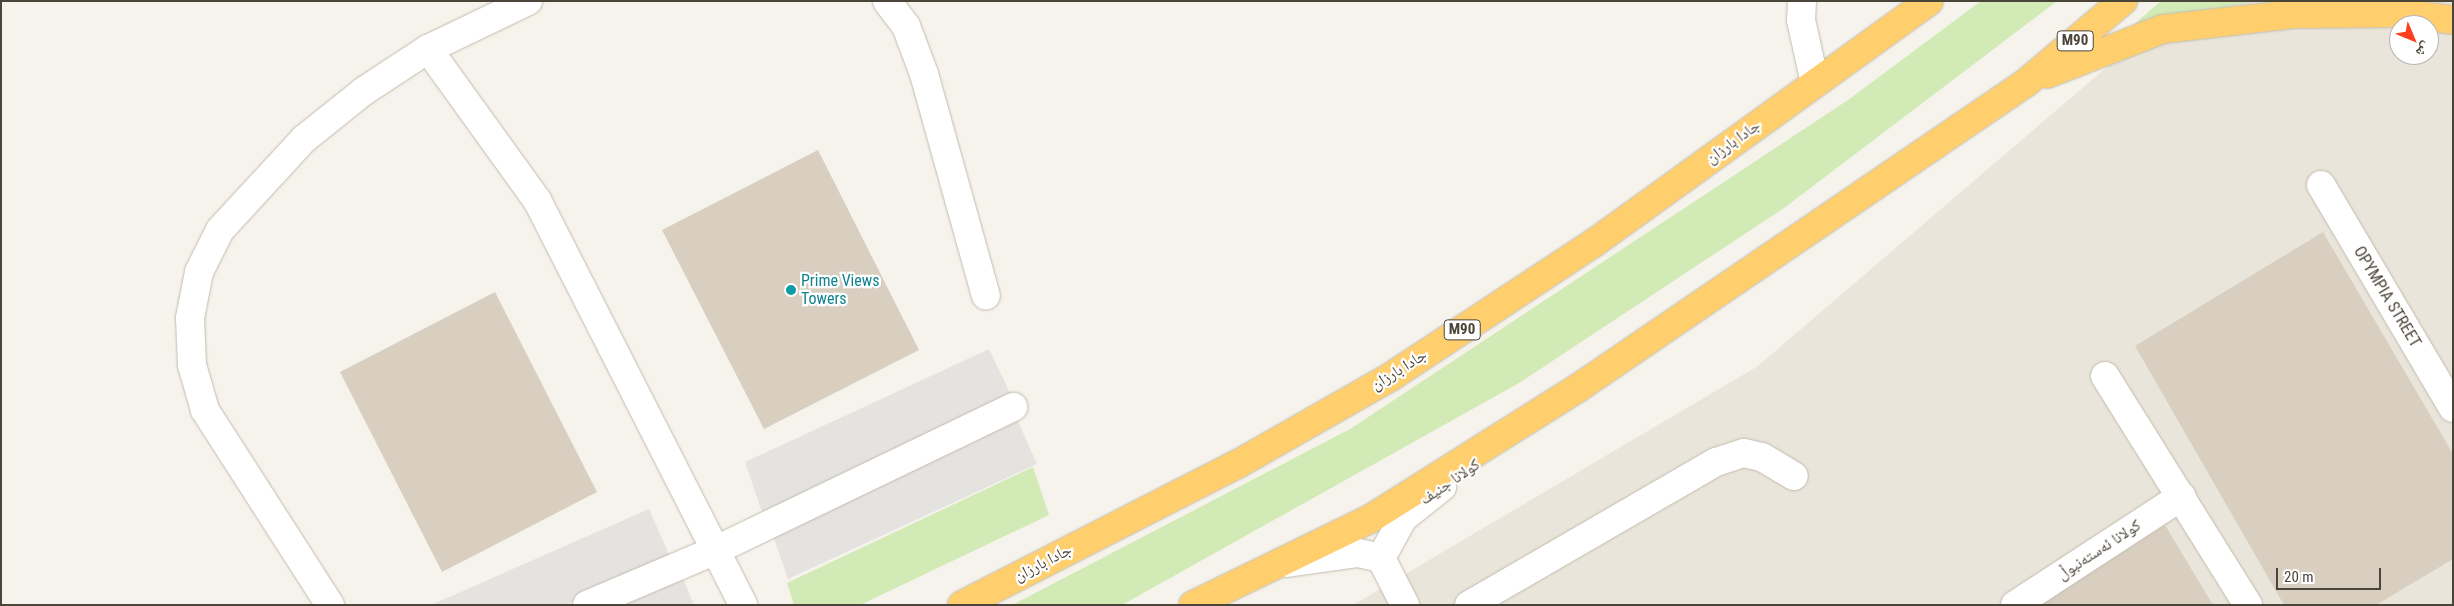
<!DOCTYPE html>
<meta charset="utf-8">
<style>
body{margin:0}
#map{position:relative;width:2454px;height:606px;overflow:hidden;background:#f6f3ec;font-family:"Roboto Condensed","Noto Naskh Arabic",sans-serif}
div>[style]{position:absolute}
[style*='--x']{left:calc(var(--x)*1px);top:calc(var(--y)*1px);width:calc(var(--w)*1px);rotate:calc(var(--a)*1deg)}
.residential>*{inset:0;background:#eae5da}
.green>*{inset:0;background:#d2eab5}
.parking>*{inset:0;background:#e5e3e0}
.building>*{inset:0;background:#d8cfc1}
.roads{filter:drop-shadow(0 0 1px #c2bbae) drop-shadow(0 0 1px #c2bbae)}
.minor>*{height:28px;margin:-14px;padding:0 14px;transform-origin:14px;border-radius:14px;background:#fff}
.highway>*{height:28px;margin:-14px;padding:0 14px;transform-origin:14px;border-radius:14px;background:#ffcf6e}
.dots>*{width:14px;height:14px;translate:-50% -50%;box-sizing:border-box;border:2px solid #fff;border-radius:50%}
span{translate:-50% -50%;white-space:nowrap;text-align:center;line-height:1.15;-webkit-text-stroke:4.5px #fff;paint-order:stroke}
.shield-label span{padding:1px 4px;background:#fff;border:1px solid;border-radius:4px;-webkit-text-stroke-width:0}
.shield-label{font-size:15px;color:#4b4439;font-weight:700}
.street-label{font-size:16px;color:#4b4439}
.culture-label{font-size:16px;color:#0d838f}
.left{translate:0 -50%;text-align:left}
.frame{position:absolute;inset:0;border:2px solid #4b4439;pointer-events:none}
.north{position:absolute;left:2389px;top:15px;width:50px;height:50px;box-sizing:border-box;background:#fff;border:1px solid #b7b4b0;border-radius:50%;rotate:135deg;font-size:14px;font-weight:700;line-height:20px;text-align:center;color:#4b4439}
.north::after{content:'';display:block;margin:auto;width:18px;height:22px;background:#fc3f1d;clip-path:polygon(50% 0,100% 100%,50% 72%,0 100%)}
.scale{position:absolute;left:2276px;top:568px;width:105px;height:22px;box-sizing:border-box;border:2px solid #4b4439;border-top:0;padding-left:6px;font-size:15px;line-height:18px;white-space:nowrap;color:#4b4439;-webkit-text-stroke:4px #fff;paint-order:stroke}
</style>
<div id="map">
<div class="residential">
<i style="clip-path:polygon(evenodd,2184px 1px,2453px 1px,2453px 605px,1353px 605px,1758px 366px,2184px 1px,2399px 25px,2429px 25px,2429px 55px,2399px 55px,2399px 25px)"></i>
</div>
<div class="green">
<i style="clip-path:polygon(1981px 1px,2057px 1px,1784px 208px,1519px 383px,1122px 605px,1012px 605px,1350px 429px,1848px 100px)"></i>
<i style="clip-path:polygon(2161px 1px,2260px 1px,2218px 8px,2117px 39px)"></i>
<i style="clip-path:polygon(1033px 467px,1049px 515px,860px 605px,794px 605px,787px 583px)"></i>
</div>
<div class="parking">
<i style="clip-path:polygon(989px 349px,1011px 395px,762px 512px,745px 462px)"></i>
<i style="clip-path:polygon(1016px 417px,1037px 464px,788px 579px,771px 530px)"></i>
<i style="clip-path:polygon(649px 509px,671px 559px,566px 605px,431px 605px)"></i>
<i style="clip-path:polygon(679px 569px,694px 605px,599px 605px)"></i>
</div>
<div class="building">
<i style="clip-path:polygon(818px 150px,919px 350px,764px 429px,662px 230px)"></i>
<i style="clip-path:polygon(2323px 232px,2453px 454px,2453px 559px,2376px 605px,2284px 605px,2135px 346px)"></i>
<i style="clip-path:polygon(495px 292px,597px 492px,442px 572px,340px 372px)"></i>
<i style="clip-path:polygon(2165px 525px,2213px 605px,2040px 605px)"></i>
</div>
<div class="roads">
<div class="minor">
<i style="--x:887;--y:1;--w:31;--a:53"></i>
<i style="--x:906;--y:26;--w:51;--a:69.4"></i>
<i style="--x:924;--y:74;--w:230;--a:74.4"></i>
<i style="--x:1802;--y:1;--w:19;--a:93"></i>
<i style="--x:1801;--y:20;--w:65;--a:77.5"></i>
<i style="--x:428;--y:49;--w:186;--a:54.2"></i>
<i style="--x:537;--y:200;--w:454;--a:63"></i>
<i style="--x:2321;--y:185;--w:259;--a:59.4"></i>
<i style="--x:2105;--y:376;--w:270;--a:58"></i>
<i style="--x:1287;--y:563;--w:72;--a:-8"></i>
<i style="--x:1358;--y:553;--w:24;--a:12"></i>
<i style="--x:330;--y:605;--w:232;--a:-122.7"></i>
<i style="--x:205;--y:410;--w:47;--a:-106.1"></i>
<i style="--x:192;--y:365;--w:47;--a:-92.4"></i>
<i style="--x:190;--y:318;--w:47;--a:-78.9"></i>
<i style="--x:199;--y:272;--w:47;--a:-63.4"></i>
<i style="--x:220;--y:230;--w:124;--a:-47.3"></i>
<i style="--x:304;--y:139;--w:77;--a:-38.7"></i>
<i style="--x:364;--y:91;--w:77;--a:-33.3"></i>
<i style="--x:428;--y:49;--w:111;--a:-25.6"></i>
<i style="--x:587;--y:605;--w:140;--a:-23.1"></i>
<i style="--x:716;--y:550;--w:330;--a:-25.7"></i>
<i style="--x:1405;--y:605;--w:53;--a:-117.1"></i>
<i style="--x:1381;--y:558;--w:46;--a:-61.2"></i>
<i style="--x:1403;--y:518;--w:50;--a:-38.5"></i>
<i style="--x:1469;--y:605;--w:285;--a:-30.1"></i>
<i style="--x:1716;--y:462;--w:29;--a:-18"></i>
<i style="--x:1744;--y:453;--w:18;--a:13"></i>
<i style="--x:1762;--y:457;--w:37;--a:31"></i>
<i style="--x:2015;--y:605;--w:199;--a:-33.1"></i>
</div>
<div class="highway">
<i style="--x:2047;--y:74;--w:124;--a:-21.2"></i>
<i style="--x:2163;--y:29;--w:133;--a:-6.5"></i>
<i style="--x:2295;--y:14;--w:102;--a:-0.6"></i>
<i style="--x:2397;--y:13;--w:56;--a:7.1"></i>
<i style="--x:962;--y:605;--w:310;--a:-27.1"></i>
<i style="--x:1238;--y:464;--w:174;--a:-29.7"></i>
<i style="--x:1389;--y:378;--w:245;--a:-33.4"></i>
<i style="--x:1594;--y:243;--w:413;--a:-35.8"></i>
<i style="--x:1193;--y:605;--w:197;--a:-25.9"></i>
<i style="--x:1370;--y:519;--w:246;--a:-32.2"></i>
<i style="--x:1578;--y:388;--w:543;--a:-34.27"></i>
<i style="--x:2027;--y:82;--w:126;--a:-40.2"></i>
</div>
</div>
<div class="dots">
<i style="left:791px;top:290px;background:#0f9aa8"></i>
</div>
<div class="shield-label">
<span style="left:2075px;top:41px">M90</span>
<span style="left:1462px;top:330px">M90</span>
</div>
<div class="street-label">
<span style="left:1733px;top:142px;rotate:-36deg">جادا بارزان</span>
<span style="left:2387px;top:297px;rotate:59deg">OPYMPIA STREET</span>
<span style="left:1399px;top:370px;rotate:-32deg">جادا بارزان</span>
<span style="left:1450px;top:482px;rotate:-34deg">كولانا جنيف</span>
<span style="left:2099px;top:550px;rotate:-33deg">كولانا ئەستەنبوڵ</span>
<span style="left:1043px;top:563px;rotate:-27deg">جادا بارزان</span>
</div>
<div class="culture-label">
<span class="left" style="left:801px;top:290px">Prime Views<br>Towers</span>
</div>
<div class="frame"></div>
<div class="north">ش</div>
<div class="scale">20 m</div>
</div>
